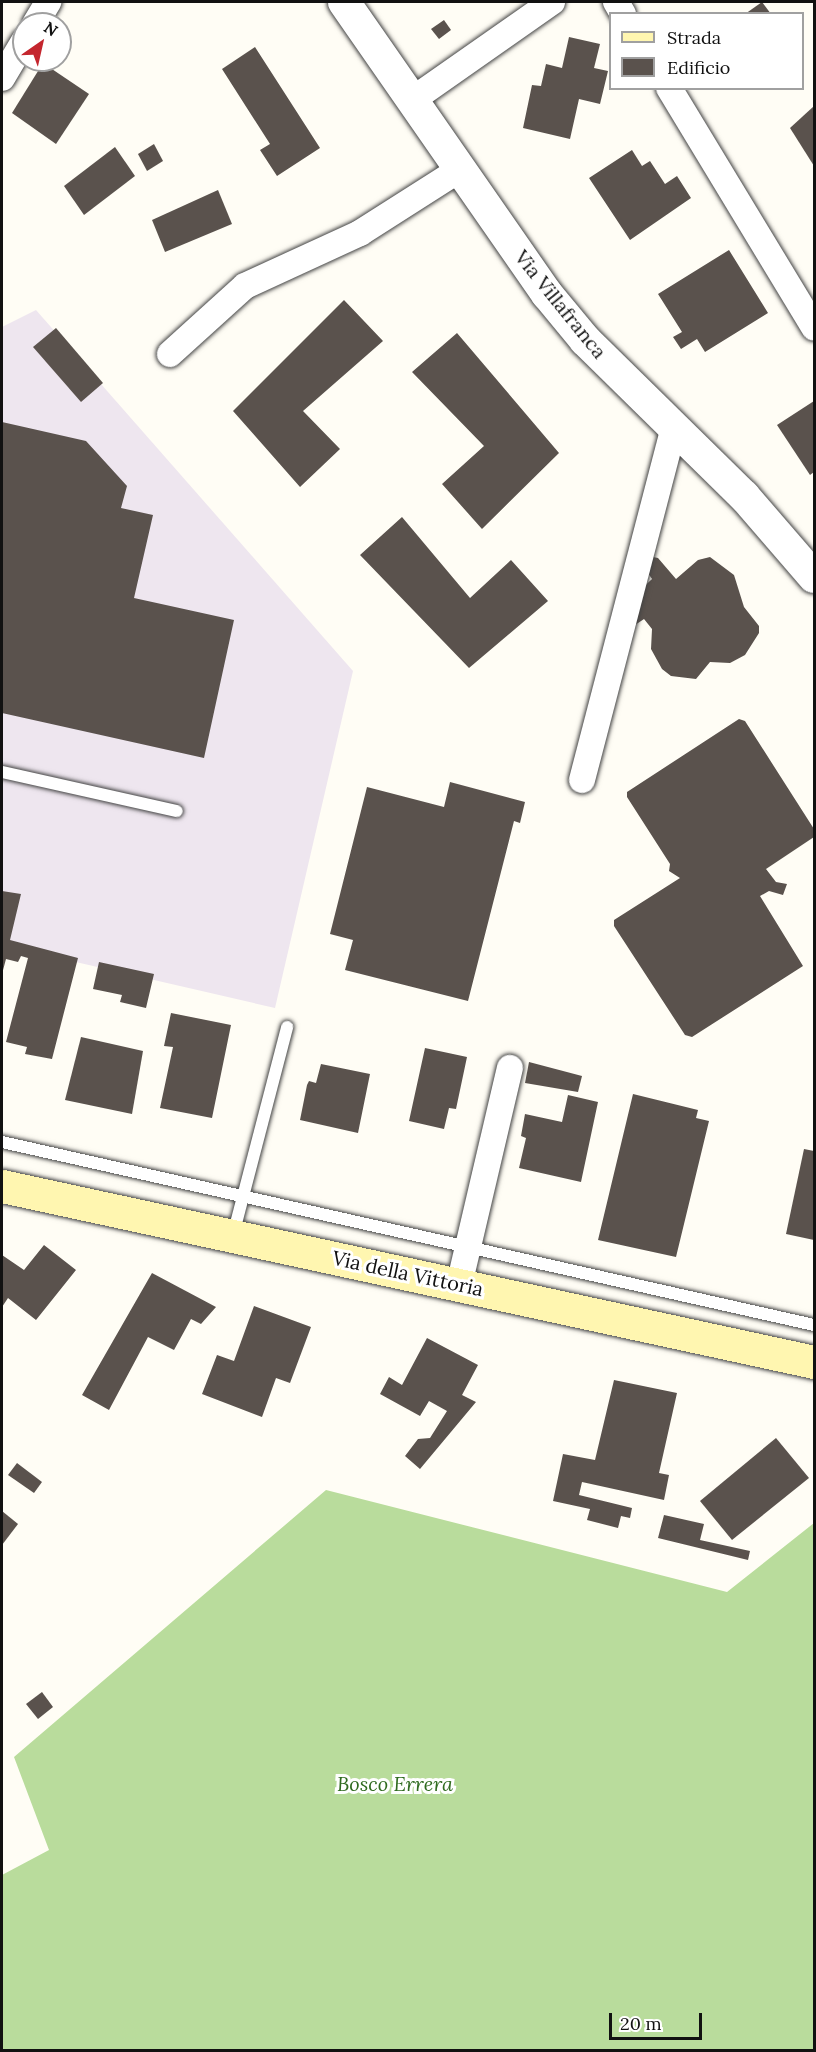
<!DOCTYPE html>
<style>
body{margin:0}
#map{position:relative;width:816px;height:2052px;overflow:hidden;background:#fffdf5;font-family:Lora,serif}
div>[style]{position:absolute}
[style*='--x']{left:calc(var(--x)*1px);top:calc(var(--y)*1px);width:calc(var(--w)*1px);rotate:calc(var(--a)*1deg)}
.industrial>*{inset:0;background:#eee6ef}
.forest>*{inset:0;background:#b9dc9c}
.building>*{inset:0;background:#5a524d}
.roads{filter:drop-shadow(0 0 2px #444) drop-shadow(0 0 2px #444)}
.service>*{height:12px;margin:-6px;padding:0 6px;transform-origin:6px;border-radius:6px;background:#fff}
.minor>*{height:26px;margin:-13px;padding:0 13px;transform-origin:13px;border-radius:13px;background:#fff}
.tertiary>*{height:32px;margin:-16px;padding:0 16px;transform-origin:16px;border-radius:16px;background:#fff}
.secondary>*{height:33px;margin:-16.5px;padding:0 16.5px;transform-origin:16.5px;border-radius:16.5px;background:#fff6b0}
span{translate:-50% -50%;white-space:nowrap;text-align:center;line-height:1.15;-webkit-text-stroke:6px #fff;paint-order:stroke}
.street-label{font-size:20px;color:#111}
.park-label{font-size:20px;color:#2f6b1f;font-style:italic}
.frame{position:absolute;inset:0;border:3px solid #111;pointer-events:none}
.legend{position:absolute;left:609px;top:12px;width:195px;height:78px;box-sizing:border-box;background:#fff;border:2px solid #a0a0a0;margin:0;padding:8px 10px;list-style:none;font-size:18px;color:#111}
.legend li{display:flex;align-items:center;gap:12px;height:30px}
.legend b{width:30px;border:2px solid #a0a0a0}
.north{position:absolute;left:12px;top:12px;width:60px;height:60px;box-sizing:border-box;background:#fff;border:2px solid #a0a0a0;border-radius:50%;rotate:34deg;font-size:16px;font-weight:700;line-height:24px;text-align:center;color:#111}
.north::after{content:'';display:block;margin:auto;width:21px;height:27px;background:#c4262e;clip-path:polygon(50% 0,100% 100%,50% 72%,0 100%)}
.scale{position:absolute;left:609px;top:2013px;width:93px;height:27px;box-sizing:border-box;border:3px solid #111;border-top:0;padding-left:8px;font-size:18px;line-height:21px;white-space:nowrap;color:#111;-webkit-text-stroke:4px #fff;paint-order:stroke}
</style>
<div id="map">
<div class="industrial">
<i style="clip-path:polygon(36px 310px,353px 671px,275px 1008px,2px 945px,2px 327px)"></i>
</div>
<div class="forest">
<i style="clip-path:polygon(326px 1490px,727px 1592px,814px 1523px,814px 2050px,2px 2050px,2px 1875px,49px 1850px,14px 1757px)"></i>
</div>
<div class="building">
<i style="clip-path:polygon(762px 2px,771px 14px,745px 14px)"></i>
<i style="clip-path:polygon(444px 20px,451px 30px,439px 39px,431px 29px)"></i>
<i style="clip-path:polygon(569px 37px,600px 44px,594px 68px,608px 71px,600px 104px,579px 99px,570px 139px,523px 128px,532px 85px,541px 86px,546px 64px,562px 68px)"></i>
<i style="clip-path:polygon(255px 47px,320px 148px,277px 176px,260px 150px,270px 144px,222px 69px)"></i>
<i style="clip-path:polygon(43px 63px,89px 94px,56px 144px,12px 113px)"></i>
<i style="clip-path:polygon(814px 106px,814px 166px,790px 128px)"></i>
<i style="clip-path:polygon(154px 144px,163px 161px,147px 171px,138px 154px)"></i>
<i style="clip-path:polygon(115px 147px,135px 176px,84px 215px,64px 186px)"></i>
<i style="clip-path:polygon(632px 150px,642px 166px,650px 161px,665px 184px,677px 176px,691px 198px,630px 240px,589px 178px)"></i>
<i style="clip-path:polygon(218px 190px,232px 224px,165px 252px,152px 220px)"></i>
<i style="clip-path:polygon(729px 250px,768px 313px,705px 352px,697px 339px,681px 349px,673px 337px,682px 332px,658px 294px)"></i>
<i style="clip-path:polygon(344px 300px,383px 341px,303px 411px,340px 449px,300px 487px,233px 411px)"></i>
<i style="clip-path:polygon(56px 328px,103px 383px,81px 402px,33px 347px)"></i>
<i style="clip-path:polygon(457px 333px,559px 453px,482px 529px,442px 484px,484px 446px,412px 372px)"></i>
<i style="clip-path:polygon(814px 401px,814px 472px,810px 475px,777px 425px)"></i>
<i style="clip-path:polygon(2px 422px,86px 441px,127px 486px,121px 508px,153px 515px,134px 598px,234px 620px,204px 758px,2px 713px)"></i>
<i style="clip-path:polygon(402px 517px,470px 598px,511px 560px,548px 601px,469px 668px,360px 555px)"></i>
<i style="clip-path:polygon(648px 556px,658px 558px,676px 579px,698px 560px,710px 557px,734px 575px,744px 607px,759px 626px,759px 633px,745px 655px,730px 663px,710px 662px,696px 679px,671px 676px,662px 669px,651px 649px,652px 629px,644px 619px,635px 625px,634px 596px,652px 579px,644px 567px)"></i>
<i style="clip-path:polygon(739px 719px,745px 721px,814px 829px,814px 837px,766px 869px,776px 882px,787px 884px,783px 895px,769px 891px,760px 896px,803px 966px,692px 1037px,685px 1035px,614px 926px,614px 920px,680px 878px,669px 871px,670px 864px,627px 797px,627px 792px)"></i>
<i style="clip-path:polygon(450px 782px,525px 802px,520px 823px,514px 821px,468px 1001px,345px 970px,353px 940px,330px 934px,367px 787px,444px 807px)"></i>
<i style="clip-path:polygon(2px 891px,21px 894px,10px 940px,78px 958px,52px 1059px,25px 1054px,27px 1047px,6px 1042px,28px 958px,21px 956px,18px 962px,6px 959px,2px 974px)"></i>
<i style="clip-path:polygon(99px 962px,154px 974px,146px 1008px,120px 1002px,122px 995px,93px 989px)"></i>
<i style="clip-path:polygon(171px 1013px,231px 1025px,212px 1118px,160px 1108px,173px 1047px,164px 1046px)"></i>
<i style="clip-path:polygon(81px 1037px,143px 1051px,132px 1114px,65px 1100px)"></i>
<i style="clip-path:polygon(425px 1048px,467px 1057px,456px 1109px,449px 1108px,444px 1129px,409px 1121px)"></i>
<i style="clip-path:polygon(529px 1062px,582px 1076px,578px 1092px,525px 1083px)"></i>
<i style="clip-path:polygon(321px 1064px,370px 1074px,358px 1133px,300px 1120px,307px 1085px,309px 1081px,316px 1083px)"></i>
<i style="clip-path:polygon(633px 1094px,698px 1110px,696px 1118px,709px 1121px,676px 1257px,598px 1240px)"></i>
<i style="clip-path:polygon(568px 1095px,598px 1102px,581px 1182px,519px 1168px,526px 1138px,521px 1136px,525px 1114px,562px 1122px)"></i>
<i style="clip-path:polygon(804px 1149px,814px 1151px,814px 1240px,786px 1234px)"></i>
<i style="clip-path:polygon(44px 1245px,76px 1270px,36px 1320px,8px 1298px,2px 1307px,2px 1255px,24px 1270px)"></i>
<i style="clip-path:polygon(152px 1273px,216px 1307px,201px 1324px,191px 1319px,174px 1350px,148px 1337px,109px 1410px,82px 1395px)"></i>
<i style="clip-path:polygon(254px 1306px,311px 1327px,290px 1383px,276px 1378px,262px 1417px,202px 1394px,217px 1355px,234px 1361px)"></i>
<i style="clip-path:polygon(427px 1338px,478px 1365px,462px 1395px,476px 1402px,420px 1469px,405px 1456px,418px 1439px,430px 1438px,447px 1411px,429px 1401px,420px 1416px,380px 1394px,389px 1377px,402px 1385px)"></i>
<i style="clip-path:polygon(614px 1380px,677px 1393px,659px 1473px,669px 1475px,664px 1500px,582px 1482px,579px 1495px,632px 1508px,630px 1518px,621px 1516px,618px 1528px,587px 1520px,590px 1509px,553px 1501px,563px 1454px,595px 1460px)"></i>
<i style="clip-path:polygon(776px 1438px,809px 1478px,732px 1540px,700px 1501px)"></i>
<i style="clip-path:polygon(17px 1463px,42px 1482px,34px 1493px,8px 1475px)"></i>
<i style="clip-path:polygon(2px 1511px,18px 1524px,2px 1545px)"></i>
<i style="clip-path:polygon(664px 1515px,704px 1524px,700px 1540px,750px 1551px,748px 1560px,658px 1538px)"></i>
<i style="clip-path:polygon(42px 1692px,53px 1707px,38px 1719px,26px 1704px)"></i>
</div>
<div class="roads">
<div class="service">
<i style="--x:2;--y:772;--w:179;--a:12.6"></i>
<i style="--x:2;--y:1142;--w:832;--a:12.7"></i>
<i style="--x:233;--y:1235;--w:215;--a:-75.4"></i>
</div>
<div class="minor">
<i style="--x:616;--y:2;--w:14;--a:60"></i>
<i style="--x:35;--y:24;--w:26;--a:-59"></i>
<i style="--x:2;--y:78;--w:43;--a:-59.3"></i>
<i style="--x:669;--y:88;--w:280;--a:58.8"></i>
<i style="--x:412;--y:100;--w:171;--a:-35"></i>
<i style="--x:170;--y:354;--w:101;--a:-42.2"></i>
<i style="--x:245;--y:286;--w:127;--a:-24.7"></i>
<i style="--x:360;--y:233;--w:117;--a:-32.5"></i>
<i style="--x:582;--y:780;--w:365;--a:-75.4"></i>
<i style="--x:459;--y:1285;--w:223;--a:-76.8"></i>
</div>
<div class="tertiary">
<i style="--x:344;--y:2;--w:356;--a:55.2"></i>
<i style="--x:547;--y:294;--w:60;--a:50.4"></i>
<i style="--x:585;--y:340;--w:223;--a:44.5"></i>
<i style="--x:744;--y:496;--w:107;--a:49.2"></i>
</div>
<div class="secondary">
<i style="--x:2;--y:1186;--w:831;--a:12.23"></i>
</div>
</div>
<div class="street-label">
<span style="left:561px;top:304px;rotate:51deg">Via Villafranca</span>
<span style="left:408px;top:1273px;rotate:12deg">Via della Vittoria</span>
</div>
<div class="park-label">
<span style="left:395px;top:1783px">Bosco Errera</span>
</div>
<div class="frame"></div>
<ul class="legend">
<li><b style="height:8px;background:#fff6b0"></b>Strada</li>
<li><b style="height:16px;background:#5a524d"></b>Edificio</li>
</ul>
<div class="north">N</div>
<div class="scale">20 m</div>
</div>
